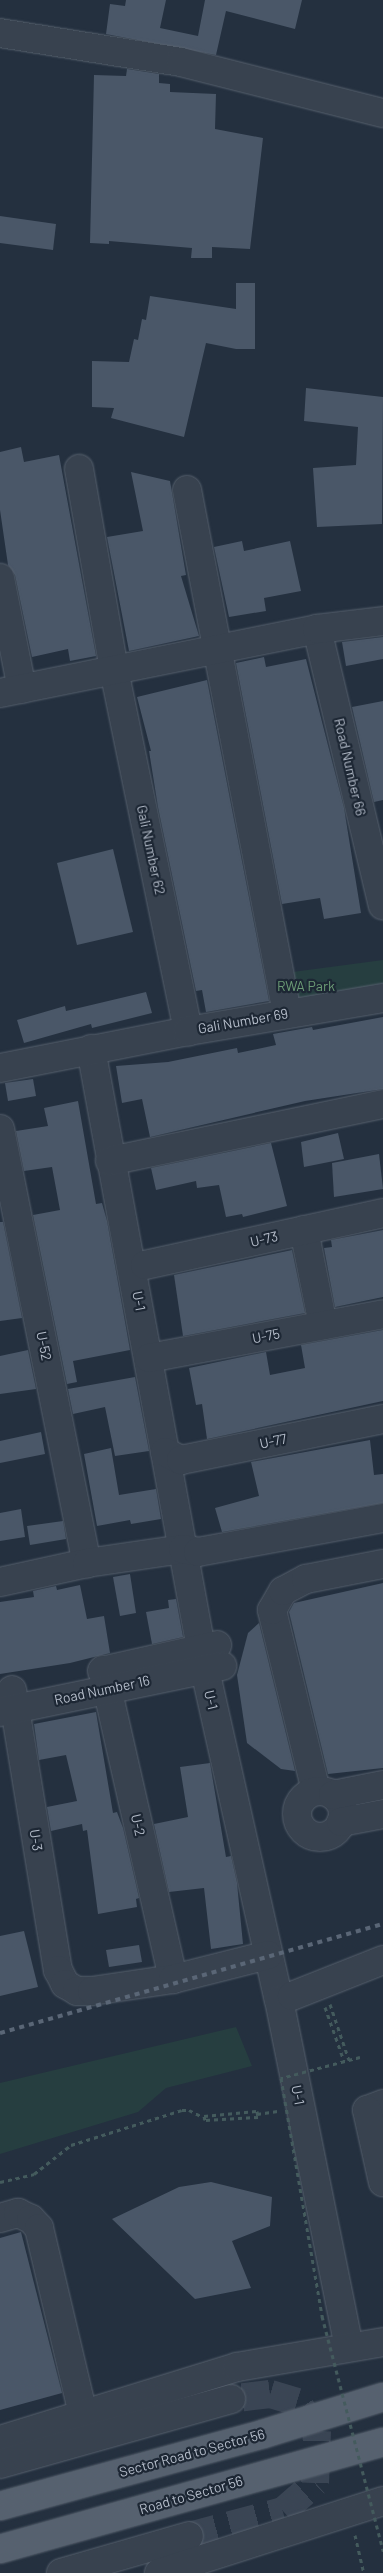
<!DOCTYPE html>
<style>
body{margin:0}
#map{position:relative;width:383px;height:2573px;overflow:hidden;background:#24303f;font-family:Barlow,sans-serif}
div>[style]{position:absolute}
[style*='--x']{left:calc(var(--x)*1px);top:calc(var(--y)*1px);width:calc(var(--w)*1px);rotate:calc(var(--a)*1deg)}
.green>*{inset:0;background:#263e40}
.building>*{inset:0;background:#4a5768}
.minor-tunnel>*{height:28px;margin-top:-14px;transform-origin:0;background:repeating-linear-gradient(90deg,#3a4554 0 28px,transparent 0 42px)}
.path>*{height:3px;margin-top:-1.5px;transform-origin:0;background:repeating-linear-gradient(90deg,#445b5d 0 4px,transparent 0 8px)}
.roads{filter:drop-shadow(0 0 1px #56606d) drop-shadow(0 0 1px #56606d)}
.minor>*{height:28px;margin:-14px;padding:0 14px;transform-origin:14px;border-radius:14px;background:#38424f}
.minor>.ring{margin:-14px;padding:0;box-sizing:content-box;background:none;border:28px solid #38424f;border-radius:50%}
.major>*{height:28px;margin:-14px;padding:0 14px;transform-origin:14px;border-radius:14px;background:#56616f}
.rail>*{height:4px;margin-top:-2px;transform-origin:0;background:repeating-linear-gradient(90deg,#5a6676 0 5px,transparent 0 10px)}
.path-bridge>*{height:3px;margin-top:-1.5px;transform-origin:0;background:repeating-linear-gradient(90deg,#445b5d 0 4px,transparent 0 8px)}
span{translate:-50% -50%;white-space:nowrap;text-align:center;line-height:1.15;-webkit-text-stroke:4.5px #1d2734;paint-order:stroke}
.street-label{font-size:14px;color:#b5bdca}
.park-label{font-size:14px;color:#6b9b75}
</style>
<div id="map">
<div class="green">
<i style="clip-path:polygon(383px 960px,383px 983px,293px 1005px,285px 973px)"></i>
<i style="clip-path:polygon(236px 2027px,252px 2066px,166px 2088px,138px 2112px,0 2154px,0 2083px)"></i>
</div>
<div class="building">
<i style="clip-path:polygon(126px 0,166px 0,160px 28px,198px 36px,205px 0,302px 0,295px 29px,226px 11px,216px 55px,106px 34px,110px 4px,125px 6px)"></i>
<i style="clip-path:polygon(127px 69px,159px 74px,159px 83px,170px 84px,170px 92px,216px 94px,215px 129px,263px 138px,250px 249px,212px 247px,212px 258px,191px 258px,192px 248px,109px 241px,109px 244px,90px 243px,94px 75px,126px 76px)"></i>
<i style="clip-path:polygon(0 216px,56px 224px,53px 250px,0 243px)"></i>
<i style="clip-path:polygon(236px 283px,255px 283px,255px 349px,236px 349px,206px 343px,184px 437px,111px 418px,114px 408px,92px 407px,92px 361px,129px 362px,134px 339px,138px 340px,142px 319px,146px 320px,150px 296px,236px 309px)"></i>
<i style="clip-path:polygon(306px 388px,383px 397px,382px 524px,317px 527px,313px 468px,356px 465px,358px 427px,304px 421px)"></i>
<i style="clip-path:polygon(21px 447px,24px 462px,59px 455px,96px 656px,70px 661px,68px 649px,32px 657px,15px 575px,8px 565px,0 510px,0 452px)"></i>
<i style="clip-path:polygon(131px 472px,170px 481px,186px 575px,181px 576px,199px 636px,129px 651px,107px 537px,143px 531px)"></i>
<i style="clip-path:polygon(242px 541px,244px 551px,290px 541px,301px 591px,264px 598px,266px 611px,229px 617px,214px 547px)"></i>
<i style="clip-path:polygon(383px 637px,383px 659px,346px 666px,342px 642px)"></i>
<i style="clip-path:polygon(264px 657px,266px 667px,306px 659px,344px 808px,361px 913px,324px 919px,320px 898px,282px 904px,236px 663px)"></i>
<i style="clip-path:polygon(207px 680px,269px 1001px,206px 1012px,202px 990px,196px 991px,158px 807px,149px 751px,151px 751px,137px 697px)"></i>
<i style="clip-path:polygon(383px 701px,383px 800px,374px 802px,352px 707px)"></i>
<i style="clip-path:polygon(113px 849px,133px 932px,77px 945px,57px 863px)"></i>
<i style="clip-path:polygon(146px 992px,152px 1013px,92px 1028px,91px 1024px,24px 1043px,17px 1020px,65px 1006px,66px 1011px)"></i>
<i style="clip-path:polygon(383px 1017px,383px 1089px,305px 1101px,150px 1137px,142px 1099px,122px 1103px,116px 1066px,168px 1062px,237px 1048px,238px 1053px,276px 1045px,273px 1034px,312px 1027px,313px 1030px)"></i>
<i style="clip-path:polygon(33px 1079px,36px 1096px,8px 1101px,5px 1083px)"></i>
<i style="clip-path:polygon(78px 1101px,96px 1204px,102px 1203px,107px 1221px,130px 1350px,73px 1361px,77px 1382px,67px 1384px,33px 1215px,60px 1210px,52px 1167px,24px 1171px,16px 1131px,48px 1126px,44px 1108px)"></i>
<i style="clip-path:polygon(338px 1133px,344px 1159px,304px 1167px,301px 1142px)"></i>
<i style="clip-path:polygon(271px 1143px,287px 1206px,243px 1217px,242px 1214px,226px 1217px,219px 1185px,197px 1188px,196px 1181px,156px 1190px,151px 1168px)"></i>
<i style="clip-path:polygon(379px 1154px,383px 1189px,334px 1197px,332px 1163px)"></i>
<i style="clip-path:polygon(0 1222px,3px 1222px,22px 1318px,0 1321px)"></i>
<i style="clip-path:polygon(383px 1230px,383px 1297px,335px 1307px,324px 1248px,332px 1247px,331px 1240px)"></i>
<i style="clip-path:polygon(292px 1250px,305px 1313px,183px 1336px,174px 1275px)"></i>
<i style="clip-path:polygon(383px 1330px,383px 1401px,207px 1439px,202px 1404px,196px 1405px,189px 1368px,266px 1352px,270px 1375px,305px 1368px,301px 1345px)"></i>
<i style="clip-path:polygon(28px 1350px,36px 1389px,0 1394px,0 1356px)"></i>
<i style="clip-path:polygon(135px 1377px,149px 1451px,115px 1456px,105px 1407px,73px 1414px,68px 1389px)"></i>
<i style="clip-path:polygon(41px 1432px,45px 1454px,0 1463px,0 1441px)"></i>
<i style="clip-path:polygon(370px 1440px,374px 1475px,383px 1474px,383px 1503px,222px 1532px,215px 1508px,259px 1496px,251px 1462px)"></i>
<i style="clip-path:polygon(111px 1448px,119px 1495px,156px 1489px,161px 1519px,131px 1524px,130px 1520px,97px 1526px,84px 1454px)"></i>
<i style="clip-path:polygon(21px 1509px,25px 1537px,0 1541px,0 1513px)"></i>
<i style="clip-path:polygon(63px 1521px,66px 1539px,30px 1545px,27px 1526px)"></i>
<i style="clip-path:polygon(130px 1574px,136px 1613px,120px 1616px,113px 1577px)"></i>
<i style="clip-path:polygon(383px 1583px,383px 1768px,328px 1774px,289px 1612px,294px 1603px)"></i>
<i style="clip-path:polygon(80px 1585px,87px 1619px,104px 1616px,110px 1653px,70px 1663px,0 1674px,0 1602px,34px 1597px,33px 1591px,42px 1589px,56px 1586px,57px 1590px)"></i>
<i style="clip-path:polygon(176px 1599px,183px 1637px,152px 1644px,146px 1612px,169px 1608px,168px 1600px)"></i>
<i style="clip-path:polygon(259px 1623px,295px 1771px,281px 1769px,247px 1743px,237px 1675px,248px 1633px)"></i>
<i style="clip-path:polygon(96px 1712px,113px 1813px,117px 1812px,123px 1828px,139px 1898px,136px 1899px,137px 1907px,98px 1914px,87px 1830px,83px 1831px,82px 1824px,51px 1831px,47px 1807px,77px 1801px,66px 1755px,39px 1760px,34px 1724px)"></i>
<i style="clip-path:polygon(210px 1763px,226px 1857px,231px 1856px,237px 1883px,243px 1944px,211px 1949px,204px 1888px,169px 1892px,154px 1824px,188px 1817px,180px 1767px)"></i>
<i style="clip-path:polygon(24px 1931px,38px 1987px,0 1996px,0 1936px)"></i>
<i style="clip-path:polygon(139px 1945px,142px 1962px,109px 1967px,106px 1950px)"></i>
<i style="clip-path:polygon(211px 2182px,272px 2197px,270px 2226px,232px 2241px,251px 2288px,195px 2299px,112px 2219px,179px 2187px)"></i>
<i style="clip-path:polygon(21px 2232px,62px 2393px,0 2410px,0 2238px)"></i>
</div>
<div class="minor-tunnel">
<i style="--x:189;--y:2536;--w:97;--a:-14.9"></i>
<i style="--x:283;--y:2511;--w:43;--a:-41.2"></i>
<i style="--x:315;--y:2483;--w:52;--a:-87.8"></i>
<i style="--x:317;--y:2431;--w:35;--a:-125"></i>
<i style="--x:297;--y:2402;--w:28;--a:-163"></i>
<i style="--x:270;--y:2394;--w:39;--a:173"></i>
</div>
<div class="path">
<i style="--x:330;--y:2004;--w:59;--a:71.3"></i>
<i style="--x:325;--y:2007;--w:57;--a:70.6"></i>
<i style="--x:257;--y:2111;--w:6;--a:81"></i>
<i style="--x:258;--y:2117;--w:53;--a:176.8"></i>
<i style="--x:205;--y:2120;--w:4;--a:-104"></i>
<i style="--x:204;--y:2116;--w:53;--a:-5.4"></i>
<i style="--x:257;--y:2114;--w:21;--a:-8"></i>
<i style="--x:0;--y:2182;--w:35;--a:-13"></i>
<i style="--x:34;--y:2174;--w:47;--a:-38.1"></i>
<i style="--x:71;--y:2145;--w:116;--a:-17.5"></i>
<i style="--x:182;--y:2110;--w:7;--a:0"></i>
<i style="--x:189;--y:2110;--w:18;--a:27"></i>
<i style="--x:355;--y:2535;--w:39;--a:77"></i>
</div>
<div class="roads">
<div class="minor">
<i style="--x:0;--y:33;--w:183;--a:9.1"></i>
<i style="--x:181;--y:62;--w:208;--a:14.2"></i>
<i style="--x:79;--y:469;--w:204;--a:80.1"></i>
<i style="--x:114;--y:670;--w:369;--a:78.4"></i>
<i style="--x:187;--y:490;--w:532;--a:79.18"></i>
<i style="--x:0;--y:578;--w:113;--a:78.8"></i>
<i style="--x:317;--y:629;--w:284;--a:76.6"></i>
<i style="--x:0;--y:693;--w:323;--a:-11.4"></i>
<i style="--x:317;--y:629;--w:66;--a:-6.9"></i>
<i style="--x:91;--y:1049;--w:631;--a:79.6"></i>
<i style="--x:205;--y:1670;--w:338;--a:77.4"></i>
<i style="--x:279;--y:2000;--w:354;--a:78.6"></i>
<i style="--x:0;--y:1068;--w:192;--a:-11.1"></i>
<i style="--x:188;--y:1031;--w:198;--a:-9.6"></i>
<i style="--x:0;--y:1129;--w:443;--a:78.7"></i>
<i style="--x:110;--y:1161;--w:279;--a:-11.8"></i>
<i style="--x:304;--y:1230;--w:97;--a:78.7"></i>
<i style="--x:145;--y:1265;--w:244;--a:-12.3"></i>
<i style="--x:149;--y:1358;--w:238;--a:-10.6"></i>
<i style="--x:165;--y:1452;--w:18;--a:27"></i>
<i style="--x:181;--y:1460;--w:206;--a:-11.5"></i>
<i style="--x:0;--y:1582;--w:89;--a:-12.3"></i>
<i style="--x:87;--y:1563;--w:97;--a:-8.3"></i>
<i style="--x:183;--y:1549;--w:15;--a:11"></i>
<i style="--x:198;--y:1552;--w:188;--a:-10.4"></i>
<i style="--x:103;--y:1670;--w:317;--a:77.2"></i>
<i style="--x:102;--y:1671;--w:118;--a:-12.7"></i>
<i style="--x:12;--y:1690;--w:284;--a:80.7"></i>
<i style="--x:58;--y:1970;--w:16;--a:63"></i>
<i style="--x:65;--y:1984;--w:14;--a:30"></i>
<i style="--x:77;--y:1991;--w:15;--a:0"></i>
<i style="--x:92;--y:1991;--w:82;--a:-8.4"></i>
<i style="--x:173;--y:1979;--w:98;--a:-14.2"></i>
<i style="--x:0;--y:1712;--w:227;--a:-11.7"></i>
<i style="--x:316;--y:1791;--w:186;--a:-103.7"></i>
<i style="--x:272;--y:1610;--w:22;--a:-60"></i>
<i style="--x:283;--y:1591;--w:26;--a:-28"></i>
<i style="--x:306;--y:1579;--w:78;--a:-11"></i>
<i class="ring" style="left:297px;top:1791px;width:18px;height:18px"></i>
<i style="--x:333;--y:1795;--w:51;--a:-11.3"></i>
<i style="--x:341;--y:1822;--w:43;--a:-10.8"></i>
<i style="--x:292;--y:1996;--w:98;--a:-21.6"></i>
<i style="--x:383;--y:2104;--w:17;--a:159"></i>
<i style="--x:367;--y:2110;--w:74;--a:77.5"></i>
<i style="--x:0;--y:2218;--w:19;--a:-16"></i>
<i style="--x:18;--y:2213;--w:14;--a:25"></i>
<i style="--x:31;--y:2219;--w:12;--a:48"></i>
<i style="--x:39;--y:2228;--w:191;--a:76.7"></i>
<i style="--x:0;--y:2440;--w:248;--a:-17.1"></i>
<i style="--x:237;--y:2367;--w:148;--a:-9.7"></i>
<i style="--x:0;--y:2464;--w:240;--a:-15.7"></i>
<i style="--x:61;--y:2573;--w:133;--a:-16.1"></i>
<i style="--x:159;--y:2573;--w:235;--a:-17.8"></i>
</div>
<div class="major">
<i style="--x:0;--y:2506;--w:273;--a:-15.3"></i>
<i style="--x:263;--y:2434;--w:126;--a:-17.1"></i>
<i style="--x:0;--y:2549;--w:398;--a:-15.6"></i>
</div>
</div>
<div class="rail">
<i style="--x:0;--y:2033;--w:398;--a:-15.9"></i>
</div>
<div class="path-bridge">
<i style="--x:360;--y:2057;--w:82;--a:165.1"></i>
<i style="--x:281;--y:2078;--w:242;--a:80.2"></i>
<i style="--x:322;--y:2316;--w:243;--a:75.4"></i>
</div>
<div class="street-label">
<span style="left:350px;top:767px;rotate:77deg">Road Number 66</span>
<span style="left:151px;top:850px;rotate:78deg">Gali Number 62</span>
<span style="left:243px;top:1021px;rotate:-10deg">Gali Number 69</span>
<span style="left:264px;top:1239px;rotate:-13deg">U-73</span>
<span style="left:139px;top:1301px;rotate:79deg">U-1</span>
<span style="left:266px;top:1336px;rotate:-11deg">U-75</span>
<span style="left:44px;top:1346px;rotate:79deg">U-52</span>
<span style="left:273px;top:1441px;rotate:-12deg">U-77</span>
<span style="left:102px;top:1690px;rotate:-12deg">Road Number 16</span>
<span style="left:211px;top:1700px;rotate:77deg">U-1</span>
<span style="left:138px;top:1825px;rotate:77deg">U-2</span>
<span style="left:36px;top:1840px;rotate:81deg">U-3</span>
<span style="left:298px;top:2095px;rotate:79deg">U-1</span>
<span style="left:192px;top:2453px;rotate:-15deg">Sector Road to Sector 56</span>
<span style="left:191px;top:2495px;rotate:-16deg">Road to Sector 56</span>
</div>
<div class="park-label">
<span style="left:306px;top:986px">RWA Park</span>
</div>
</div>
